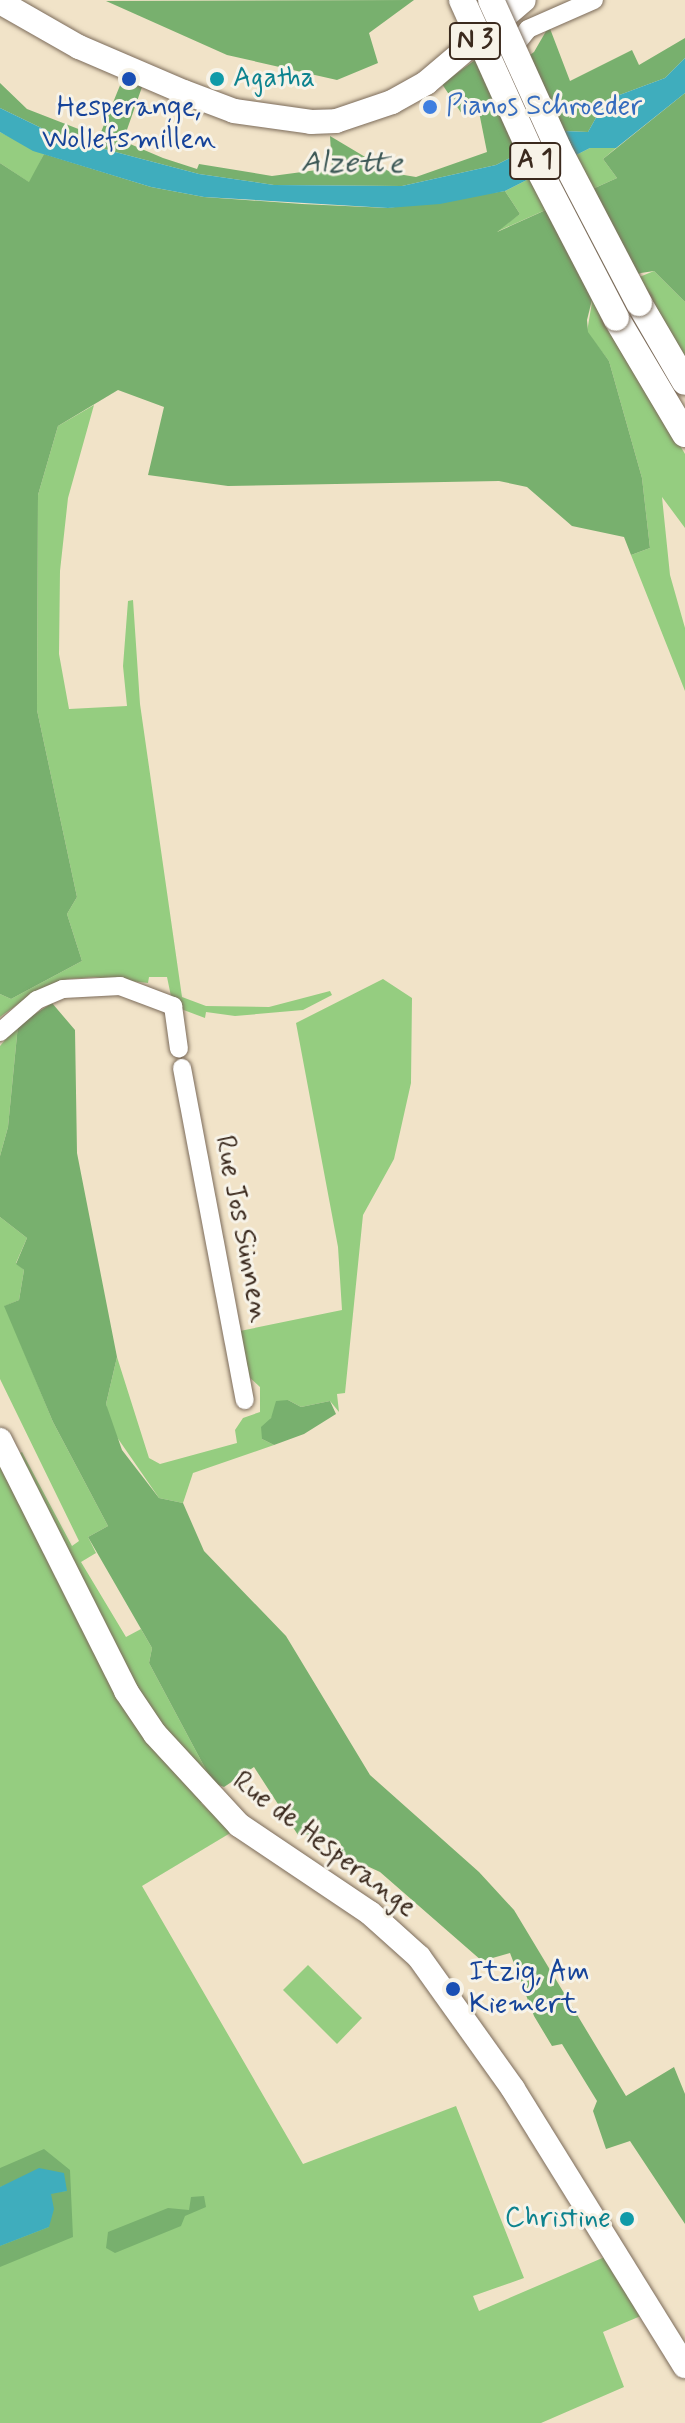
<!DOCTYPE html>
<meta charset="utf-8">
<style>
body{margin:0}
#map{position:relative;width:685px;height:2423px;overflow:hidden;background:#f1e3c8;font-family:Mynerve,sans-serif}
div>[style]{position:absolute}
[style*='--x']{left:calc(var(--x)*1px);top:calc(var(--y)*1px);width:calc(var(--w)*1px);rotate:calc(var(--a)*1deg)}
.green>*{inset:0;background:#95cd80}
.forest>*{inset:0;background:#78b06e}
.water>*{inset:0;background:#3fadbd}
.roads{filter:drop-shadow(0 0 2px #7b6b5a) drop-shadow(0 0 2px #7b6b5a)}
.minor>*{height:18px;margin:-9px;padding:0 9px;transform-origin:9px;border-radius:9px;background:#fff}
.major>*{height:24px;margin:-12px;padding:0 12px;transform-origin:12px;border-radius:12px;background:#fff}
.highway>*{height:26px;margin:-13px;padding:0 13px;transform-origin:13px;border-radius:13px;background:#fff}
.bridges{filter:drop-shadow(0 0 2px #7b6b5a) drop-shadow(0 0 2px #7b6b5a)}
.highway-bridge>*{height:26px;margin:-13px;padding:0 13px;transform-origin:13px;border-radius:13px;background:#fff}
.dots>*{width:22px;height:22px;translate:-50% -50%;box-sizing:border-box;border:4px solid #f7f3e8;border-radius:50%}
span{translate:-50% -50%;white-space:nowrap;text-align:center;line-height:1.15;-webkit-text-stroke:6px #f7f3e8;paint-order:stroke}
.shield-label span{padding:2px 6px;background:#f7f3e8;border:2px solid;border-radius:6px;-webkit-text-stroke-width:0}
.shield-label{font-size:26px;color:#3b2a1e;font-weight:700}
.culture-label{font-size:28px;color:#0d838f}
.left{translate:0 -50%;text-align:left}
.right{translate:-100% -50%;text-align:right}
.shop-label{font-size:28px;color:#366cbe}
.transit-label{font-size:28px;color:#164399}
.street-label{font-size:28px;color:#3b2a1e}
.water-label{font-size:30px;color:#3c5856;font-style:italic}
</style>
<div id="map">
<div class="green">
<i style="clip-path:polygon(0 132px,44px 154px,30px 183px,0 163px)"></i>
<i style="clip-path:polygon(590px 148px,616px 148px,603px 159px,617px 178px,494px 233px,520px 214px,505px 191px)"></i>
<i style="clip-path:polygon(654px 271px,685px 302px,685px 357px,650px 299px,608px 323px,685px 454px,685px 528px,662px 497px,670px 575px,685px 628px,685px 691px,631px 555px,650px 548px,642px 478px,609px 361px,587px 332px,593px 296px)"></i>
<i style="clip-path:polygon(94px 405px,68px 498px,60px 571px,59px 654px,69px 709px,127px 706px,123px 666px,128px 601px,133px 600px,140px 704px,182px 997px,206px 1006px,269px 1007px,330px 991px,332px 995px,303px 1010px,235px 1016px,206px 1012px,205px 1018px,173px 1006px,167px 977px,149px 977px,148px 983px,95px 977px,68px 979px,36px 991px,0 1017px,0 994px,11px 999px,82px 961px,67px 914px,77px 897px,37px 710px,38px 495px,58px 426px)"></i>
<i style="clip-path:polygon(383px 979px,412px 998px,411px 1083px,394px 1159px,363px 1215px,345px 1393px,337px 1394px,339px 1412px,330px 1401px,301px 1407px,288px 1400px,271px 1418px,262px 1439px,274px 1445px,193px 1473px,183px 1503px,159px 1498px,112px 1430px,106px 1404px,117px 1357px,149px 1458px,160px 1464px,237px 1443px,235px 1430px,243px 1418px,260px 1412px,260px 1387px,249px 1377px,240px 1331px,342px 1310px,338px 1247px,296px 1023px)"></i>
<i style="clip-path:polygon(18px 1025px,8px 1127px,0 1156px,0 1046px)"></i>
<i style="clip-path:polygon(0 1217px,27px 1238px,16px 1263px,24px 1270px,19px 1300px,5px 1306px,53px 1422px,108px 1526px,88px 1537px,96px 1553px,81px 1562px,126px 1637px,141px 1629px,152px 1648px,149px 1663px,213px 1783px,210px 1798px,201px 1803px,232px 1832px,142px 1886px,303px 2164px,456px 2106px,524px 2278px,473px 2296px,479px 2311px,607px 2256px,643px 2315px,603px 2332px,624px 2387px,541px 2423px,0 2423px,0 1467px,14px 1494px,16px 1456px,22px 1452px,72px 1546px,79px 1541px,0 1379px)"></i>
<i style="clip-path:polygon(308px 1965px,362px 2018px,337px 2044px,283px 1990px)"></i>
</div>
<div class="forest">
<i style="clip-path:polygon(414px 0,369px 33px,378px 63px,337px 80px,227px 55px,106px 1px)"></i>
<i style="clip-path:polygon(549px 26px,570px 81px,632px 50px,639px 65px,685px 38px,685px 58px,665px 78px,606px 100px,588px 132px,564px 131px,496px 165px,402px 186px,274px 185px,199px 174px,62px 138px,0 108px,0 83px,27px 109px,99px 137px,123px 78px,142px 87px,123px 141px,163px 158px,197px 169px,199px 164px,272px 176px,332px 168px,330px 136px,392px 173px,416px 177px,487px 152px,479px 112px,464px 117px,442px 84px,486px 52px,501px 64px,523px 60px,534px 52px)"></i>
<i style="clip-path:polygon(685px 93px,685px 302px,654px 271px,641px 273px,593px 296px,587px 320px,588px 332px,609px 361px,642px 478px,650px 548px,631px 555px,624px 537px,572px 526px,527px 487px,499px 481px,228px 486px,148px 475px,164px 407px,118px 390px,58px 426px,38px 495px,37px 710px,77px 897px,67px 914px,82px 961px,11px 999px,0 994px,0 163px,29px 182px,44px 154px,151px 187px,204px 197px,302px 204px,388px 208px,505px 191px,520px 214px,497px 232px,617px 178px,603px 159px)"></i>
<i style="clip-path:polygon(52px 1003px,75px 1030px,77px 1153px,117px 1357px,106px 1404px,122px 1450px,159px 1498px,183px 1503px,204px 1551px,286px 1636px,370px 1775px,479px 1872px,514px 1910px,626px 2096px,674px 2067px,685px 2094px,685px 2224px,630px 2141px,606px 2149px,593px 2111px,597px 2101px,562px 2044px,552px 2046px,534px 2016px,510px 1953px,482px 1961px,380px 1872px,341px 1854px,341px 1844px,323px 1834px,298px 1835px,254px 1767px,224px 1787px,213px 1783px,149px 1663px,152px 1648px,88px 1537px,108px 1526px,53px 1422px,4px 1306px,19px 1300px,24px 1270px,16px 1264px,27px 1238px,0 1217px,0 1156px,8px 1127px,18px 1025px)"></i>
<i style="clip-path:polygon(288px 1400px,301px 1407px,330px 1401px,336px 1414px,304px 1434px,274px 1445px,262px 1439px,261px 1427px,271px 1418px,276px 1401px)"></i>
<i style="clip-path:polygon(44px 2149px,70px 2170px,73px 2237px,0 2267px,0 2246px,49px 2227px,51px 2193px,67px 2191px,27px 2177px,0 2187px,0 2168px)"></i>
<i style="clip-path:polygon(204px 2196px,206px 2207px,185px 2216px,181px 2226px,115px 2253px,106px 2248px,108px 2232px,168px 2208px,189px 2210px,191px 2197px)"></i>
</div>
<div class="water">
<i style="clip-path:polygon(685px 58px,685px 93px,616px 148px,590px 148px,505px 191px,440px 204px,388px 208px,204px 197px,151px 187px,33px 151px,0 132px,0 108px,62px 138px,199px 174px,274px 185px,402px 186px,496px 165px,564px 131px,588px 132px,606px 100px,665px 78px)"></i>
<i style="clip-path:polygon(39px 2168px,64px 2173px,67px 2191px,51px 2194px,54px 2209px,49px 2227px,0 2246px,0 2187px)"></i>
</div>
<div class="roads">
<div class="minor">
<i style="--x:508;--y:54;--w:32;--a:-51"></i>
<i style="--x:528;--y:29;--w:72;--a:-23.7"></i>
<i style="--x:0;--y:1032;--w:49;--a:-40.9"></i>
<i style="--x:37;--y:1000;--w:28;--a:-23"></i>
<i style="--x:63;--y:989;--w:57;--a:-3"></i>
<i style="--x:120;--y:986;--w:57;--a:20.7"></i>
<i style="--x:173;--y:1006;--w:43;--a:82.1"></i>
<i style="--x:182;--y:1068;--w:338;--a:79.3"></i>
</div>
<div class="major">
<i style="--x:0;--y:2;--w:91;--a:29.7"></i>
<i style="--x:79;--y:47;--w:114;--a:23.2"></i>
<i style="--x:184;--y:92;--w:53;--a:20.8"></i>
<i style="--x:234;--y:111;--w:78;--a:8.1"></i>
<i style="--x:311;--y:122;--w:25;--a:-2"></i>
<i style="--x:336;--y:121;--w:59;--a:-18.7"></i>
<i style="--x:392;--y:102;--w:39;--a:-29"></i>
<i style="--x:426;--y:83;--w:128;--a:-40.3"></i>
<i style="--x:0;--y:1440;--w:281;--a:63.3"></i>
<i style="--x:126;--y:1691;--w:52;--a:56"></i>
<i style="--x:155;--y:1734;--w:124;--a:47.3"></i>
<i style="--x:239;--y:1825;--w:158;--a:33.9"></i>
<i style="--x:370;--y:1913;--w:66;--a:41.9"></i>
<i style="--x:419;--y:1957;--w:162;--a:54.5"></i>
<i style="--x:513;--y:2089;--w:326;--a:58.2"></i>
</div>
<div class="highway">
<i style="--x:639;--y:303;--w:91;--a:59.8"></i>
<i style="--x:616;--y:318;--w:135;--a:59.3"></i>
</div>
</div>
<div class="bridges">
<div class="highway-bridge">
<i style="--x:462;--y:0;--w:182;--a:65.7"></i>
<i style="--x:537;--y:166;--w:171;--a:62.5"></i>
<i style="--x:491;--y:0;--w:162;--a:65.6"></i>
<i style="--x:558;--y:148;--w:175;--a:62.4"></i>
</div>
</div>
<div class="dots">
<i style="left:129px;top:79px;background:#1a4fb4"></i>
<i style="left:217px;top:79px;background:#0f9aa8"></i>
<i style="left:430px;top:107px;background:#3f7fe0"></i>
<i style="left:453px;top:1989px;background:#1a4fb4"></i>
<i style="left:627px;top:2219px;background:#0f9aa8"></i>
</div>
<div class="shield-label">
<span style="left:475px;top:41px">N 3</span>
<span style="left:535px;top:161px">A 1</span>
</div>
<div class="culture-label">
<span class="left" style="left:233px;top:79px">Agatha</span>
<span class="right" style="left:611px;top:2219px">Christine</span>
</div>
<div class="shop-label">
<span class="left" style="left:446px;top:107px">Pianos Schroeder</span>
</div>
<div class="transit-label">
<span style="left:129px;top:124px">Hesperange,<br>Wollefsmillen</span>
<span class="left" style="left:469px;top:1989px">Itzig, Am<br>Kiemert</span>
</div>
<div class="street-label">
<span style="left:241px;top:1229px;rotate:79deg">Rue Jos Sünnen</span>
<span style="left:324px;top:1845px;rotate:37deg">Rue de Hesperange</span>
</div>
<div class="water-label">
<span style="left:352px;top:164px;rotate:1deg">Alzette</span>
</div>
</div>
